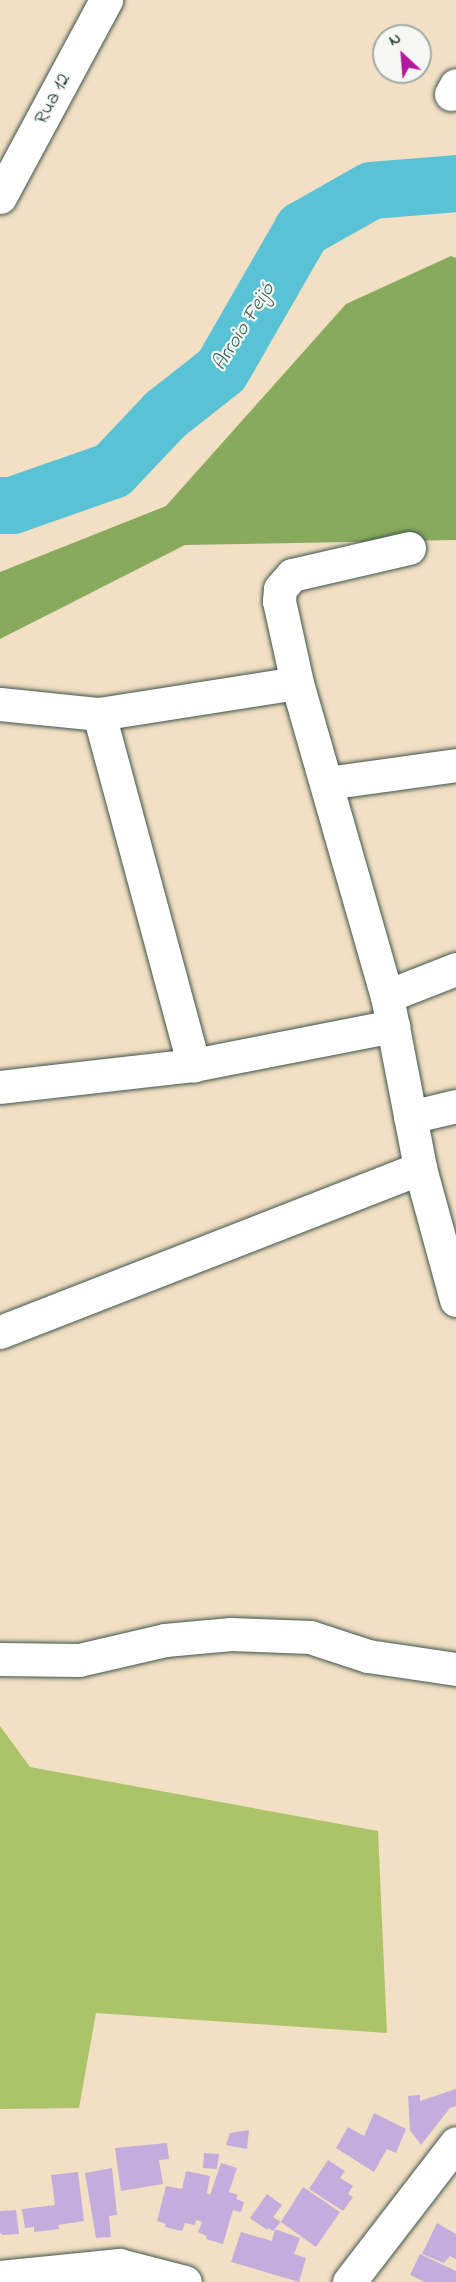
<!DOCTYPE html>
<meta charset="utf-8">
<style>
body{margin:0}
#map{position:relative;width:456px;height:2282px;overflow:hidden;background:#f2dfc4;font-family:"Indie Flower",sans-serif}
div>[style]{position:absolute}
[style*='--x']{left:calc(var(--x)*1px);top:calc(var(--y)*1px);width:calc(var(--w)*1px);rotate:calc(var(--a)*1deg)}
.green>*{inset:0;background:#abc469}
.forest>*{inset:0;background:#88aa5d}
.river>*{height:57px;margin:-28.5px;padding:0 28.5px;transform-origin:28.5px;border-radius:28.5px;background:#59c2d5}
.building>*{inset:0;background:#c4addc}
.roads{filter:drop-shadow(0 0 2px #3f554a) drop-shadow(0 0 2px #3f554a)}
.minor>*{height:33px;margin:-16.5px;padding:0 16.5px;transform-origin:16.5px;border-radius:16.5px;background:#fff}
span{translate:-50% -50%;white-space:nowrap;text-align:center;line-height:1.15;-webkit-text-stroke:4.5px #f6f6f2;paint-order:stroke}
.street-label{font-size:20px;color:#1f3d34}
.water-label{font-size:21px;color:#2e5e5c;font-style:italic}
.north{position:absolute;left:372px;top:24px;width:60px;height:60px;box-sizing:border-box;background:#f6f6f2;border:2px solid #a0aca6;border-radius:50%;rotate:334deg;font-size:16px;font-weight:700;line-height:24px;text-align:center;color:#1f3d34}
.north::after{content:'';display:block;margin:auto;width:21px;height:27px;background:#b5179e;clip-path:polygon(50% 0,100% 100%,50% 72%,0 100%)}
</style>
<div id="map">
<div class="green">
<i style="clip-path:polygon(0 1726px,30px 1767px,378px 1831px,387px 2033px,96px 2013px,79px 2108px,0 2109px)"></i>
</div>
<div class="forest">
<i style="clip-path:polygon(451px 256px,456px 258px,456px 540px,185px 545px,0 639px,0 572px,166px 506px,346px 304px)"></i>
</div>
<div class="river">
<i style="--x:0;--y:505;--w:12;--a:0"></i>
<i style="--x:12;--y:505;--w:106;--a:-19.3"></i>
<i style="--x:112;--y:470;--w:77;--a:-46.6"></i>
<i style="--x:165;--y:414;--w:71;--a:-38.2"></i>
<i style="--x:221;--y:370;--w:163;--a:-60.1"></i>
<i style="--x:302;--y:229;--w:79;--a:-29.5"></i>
<i style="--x:371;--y:190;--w:85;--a:-4.7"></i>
</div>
<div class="building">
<i style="clip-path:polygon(456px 2089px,456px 2106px,450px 2108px,421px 2145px,410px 2130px,408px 2096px,420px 2095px,420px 2101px)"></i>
<i style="clip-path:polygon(374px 2113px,406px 2129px,396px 2153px,387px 2149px,374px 2172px,336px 2148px,348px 2127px,364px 2136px)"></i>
<i style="clip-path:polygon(249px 2130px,247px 2149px,226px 2145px,230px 2133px)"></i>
<i style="clip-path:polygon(167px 2143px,169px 2159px,159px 2160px,163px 2184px,121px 2191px,115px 2148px)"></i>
<i style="clip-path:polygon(204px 2153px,219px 2154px,217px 2169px,203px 2168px)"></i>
<i style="clip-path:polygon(328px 2160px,345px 2171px,340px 2178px,353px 2186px,348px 2194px,353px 2197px,343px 2211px,309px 2189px)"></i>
<i style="clip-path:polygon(221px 2163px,237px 2168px,229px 2192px,238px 2195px,236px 2199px,244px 2202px,241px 2212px,233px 2210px,223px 2244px,206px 2239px,207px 2236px,198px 2232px,202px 2222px,196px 2220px,195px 2225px,185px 2223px,182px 2231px,165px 2227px,166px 2224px,157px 2221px,166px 2186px,182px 2189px,186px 2171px,210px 2176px,207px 2193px,210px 2195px)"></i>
<i style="clip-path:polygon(112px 2168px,117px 2215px,109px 2216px,111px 2237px,96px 2238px,85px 2173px)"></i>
<i style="clip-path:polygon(78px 2172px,84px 2221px,58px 2225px,59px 2229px,34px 2232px,34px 2227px,25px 2228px,22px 2209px,55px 2205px,51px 2175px)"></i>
<i style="clip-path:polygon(303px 2187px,340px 2212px,316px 2247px,281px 2222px)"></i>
<i style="clip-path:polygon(267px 2194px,282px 2205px,273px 2217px,281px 2222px,273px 2231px,268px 2228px,267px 2230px,250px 2218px)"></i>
<i style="clip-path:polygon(16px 2210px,19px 2234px,3px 2235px,0 2233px,0 2211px)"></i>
<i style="clip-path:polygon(437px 2223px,456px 2234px,456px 2259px,450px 2256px,444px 2263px,422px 2254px)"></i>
<i style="clip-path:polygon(275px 2229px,300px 2238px,294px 2254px,306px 2258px,299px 2282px,231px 2262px,241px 2232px,272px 2241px)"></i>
<i style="clip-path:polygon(420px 2254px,456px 2271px,456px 2282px,425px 2282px,410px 2275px)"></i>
</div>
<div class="roads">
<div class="minor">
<i style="--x:451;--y:94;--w:10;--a:-61"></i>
<i style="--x:0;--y:197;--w:224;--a:-61.7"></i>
<i style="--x:409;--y:548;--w:120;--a:167"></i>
<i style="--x:292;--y:575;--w:18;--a:131"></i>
<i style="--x:280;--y:589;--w:12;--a:95"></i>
<i style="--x:279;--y:601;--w:84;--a:77.6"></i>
<i style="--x:297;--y:683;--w:326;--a:74"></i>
<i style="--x:387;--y:996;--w:175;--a:79.1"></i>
<i style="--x:420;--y:1168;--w:137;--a:74.7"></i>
<i style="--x:0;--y:704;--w:100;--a:5.8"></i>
<i style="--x:99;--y:714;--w:200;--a:-8.9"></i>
<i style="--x:99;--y:714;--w:364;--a:74.9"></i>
<i style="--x:327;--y:783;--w:130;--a:-7.9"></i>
<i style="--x:387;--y:996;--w:74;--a:-21.4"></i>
<i style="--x:0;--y:1087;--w:195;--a:-6.5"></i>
<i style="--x:194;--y:1065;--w:203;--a:-11.1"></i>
<i style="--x:410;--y:1117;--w:47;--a:-13.4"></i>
<i style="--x:0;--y:1332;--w:451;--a:-21.3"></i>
<i style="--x:0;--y:1659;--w:79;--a:0.7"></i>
<i style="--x:79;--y:1660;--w:88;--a:-13.1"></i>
<i style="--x:165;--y:1640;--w:66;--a:-5.2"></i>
<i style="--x:231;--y:1634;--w:79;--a:2.2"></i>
<i style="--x:310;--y:1637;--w:61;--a:18.1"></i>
<i style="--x:368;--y:1656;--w:89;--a:8.4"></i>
<i style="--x:0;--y:2277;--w:120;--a:-5.8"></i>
<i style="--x:119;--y:2265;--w:68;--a:14.4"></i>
<i style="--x:349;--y:2282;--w:175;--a:-52.4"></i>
</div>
</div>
<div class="street-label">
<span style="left:53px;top:99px;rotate:-62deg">Rua 12</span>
</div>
<div class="water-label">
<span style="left:244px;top:327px;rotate:-58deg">Arroio Feijó</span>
</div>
<div class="north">N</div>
</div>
